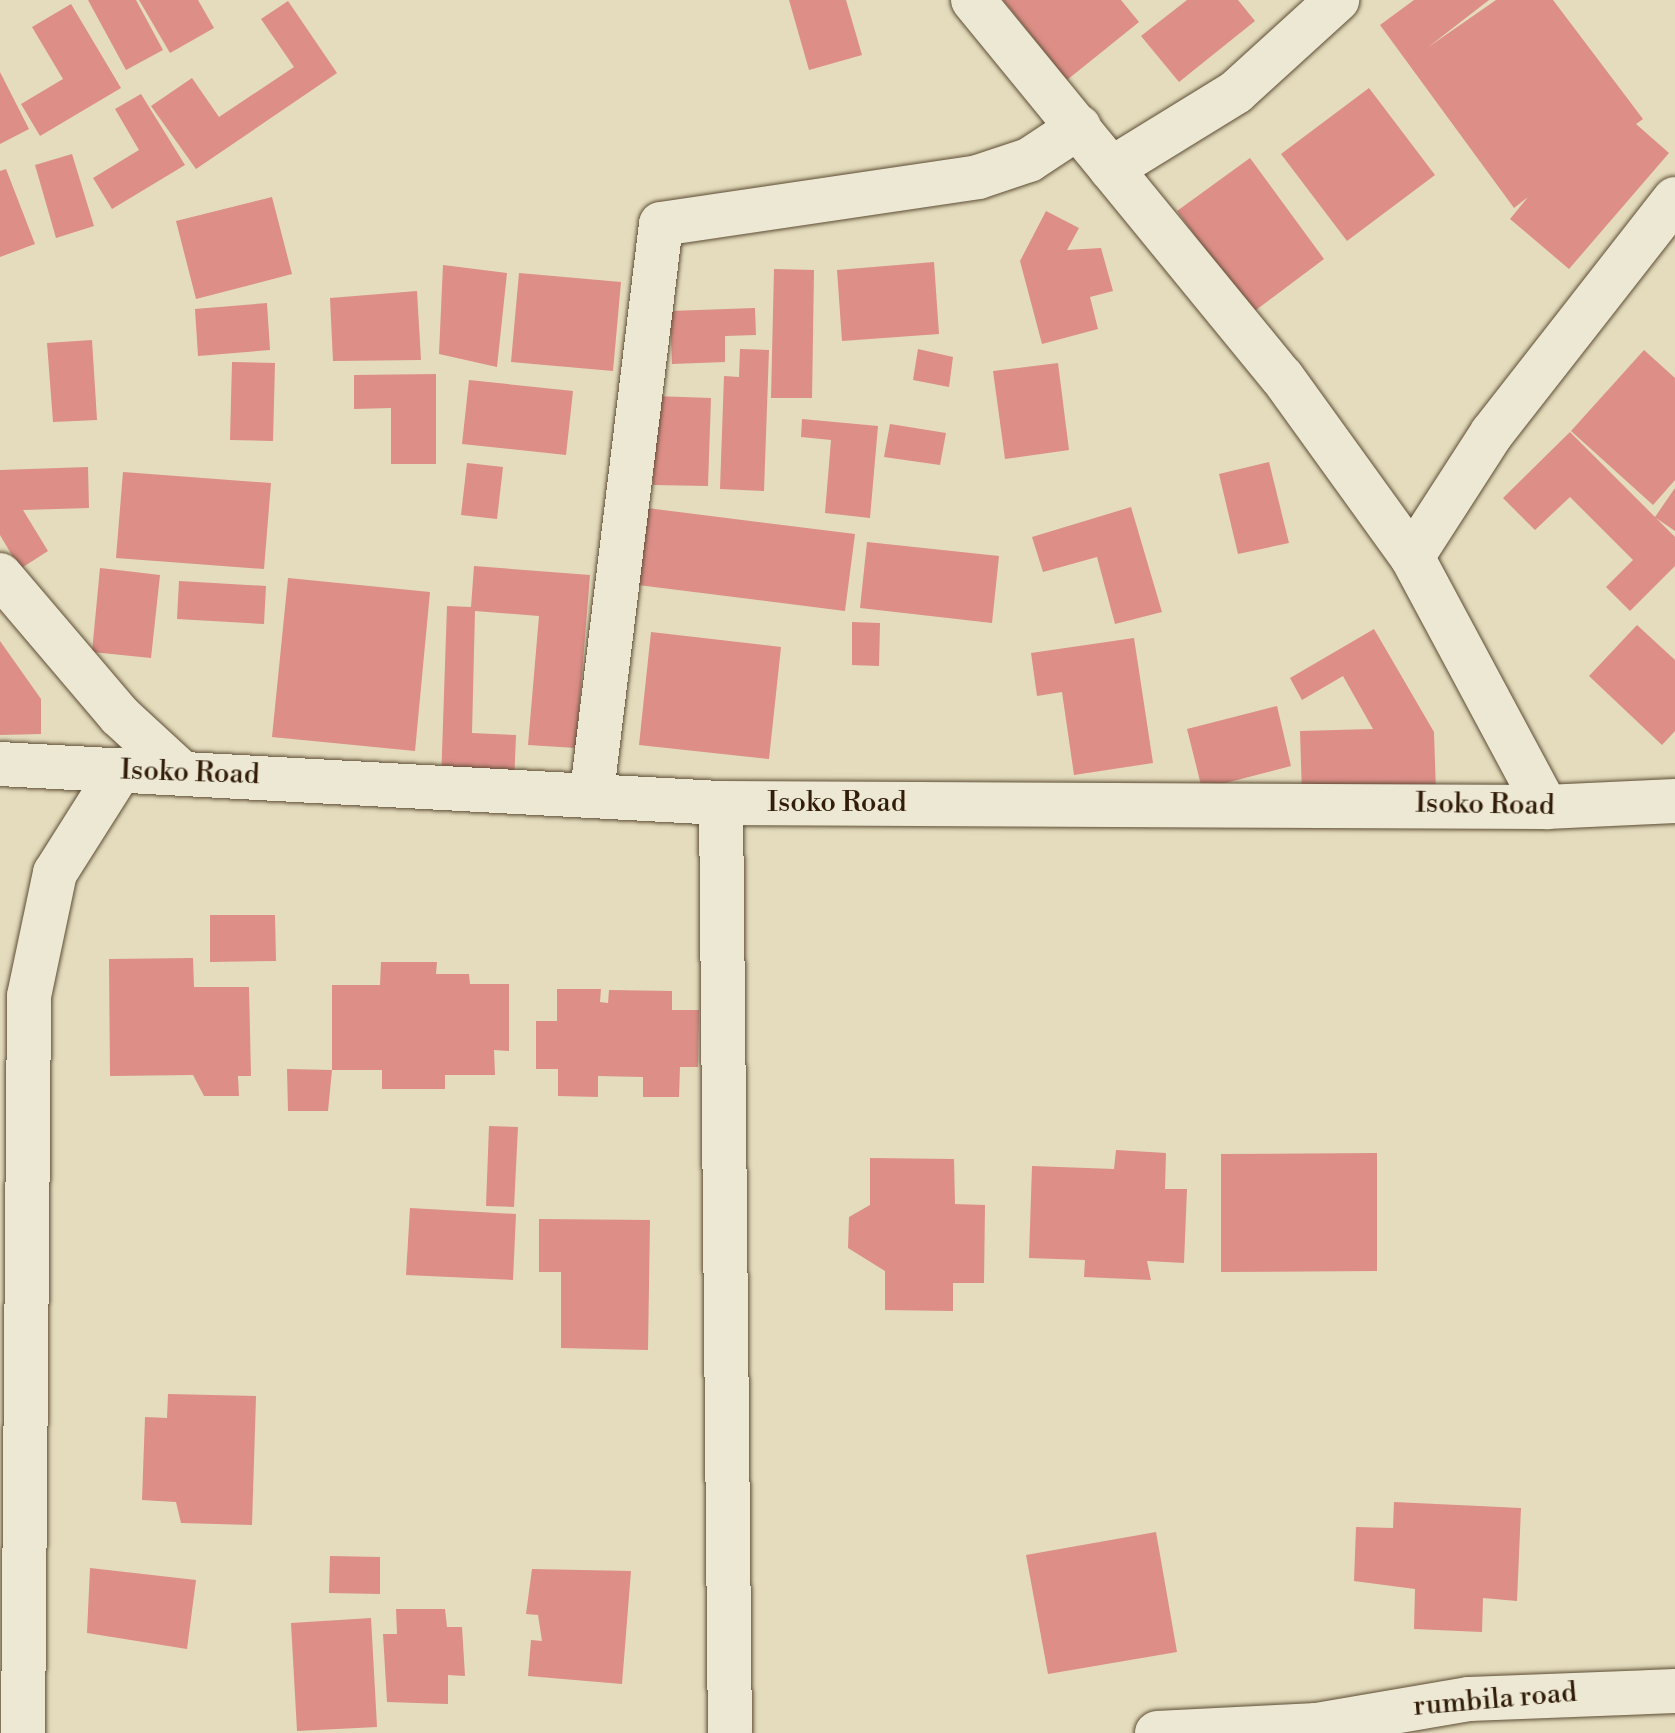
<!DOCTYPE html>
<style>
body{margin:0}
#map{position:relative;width:1675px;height:1733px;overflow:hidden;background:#e4dcbd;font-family:"Libre Bodoni",serif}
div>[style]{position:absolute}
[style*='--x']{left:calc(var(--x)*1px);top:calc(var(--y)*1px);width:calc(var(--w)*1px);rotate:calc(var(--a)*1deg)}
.building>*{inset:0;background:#dc8e87}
.roads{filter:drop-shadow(0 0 2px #5e4d35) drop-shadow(0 0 2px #5e4d35)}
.minor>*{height:44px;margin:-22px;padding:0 22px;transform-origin:22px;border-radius:22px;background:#ede8d4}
.tertiary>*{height:44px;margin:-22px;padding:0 22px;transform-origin:22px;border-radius:22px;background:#ede8d4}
span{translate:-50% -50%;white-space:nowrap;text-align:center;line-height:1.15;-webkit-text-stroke:8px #ede8d4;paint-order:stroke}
.street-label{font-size:28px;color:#321d08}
</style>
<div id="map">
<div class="building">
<i style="clip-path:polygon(88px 0,136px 0,163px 50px,126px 70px)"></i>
<i style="clip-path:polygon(139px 0,198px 0,214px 28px,170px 53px)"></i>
<i style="clip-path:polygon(789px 0,846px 0,862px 55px,809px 70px)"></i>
<i style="clip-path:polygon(1003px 0,1121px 0,1139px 22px,1067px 80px)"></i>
<i style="clip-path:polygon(1187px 0,1238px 0,1255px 21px,1179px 82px,1141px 36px)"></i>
<i style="clip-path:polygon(1414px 0,1489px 0,1427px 48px,1496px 0,1553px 0,1643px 119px,1636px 124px,1669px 153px,1569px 269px,1510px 219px,1528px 197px,1514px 208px,1380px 25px)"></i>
<i style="clip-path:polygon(288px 1px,337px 73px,196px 169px,151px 106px,192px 78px,219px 117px,294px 67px,261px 19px)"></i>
<i style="clip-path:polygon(71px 4px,121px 88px,40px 136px,21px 104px,63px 79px,32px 27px)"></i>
<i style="clip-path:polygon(0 72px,29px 129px,0 144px)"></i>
<i style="clip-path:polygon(1369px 88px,1435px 175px,1347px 241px,1281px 154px)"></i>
<i style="clip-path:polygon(141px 94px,185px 165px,112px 209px,93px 178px,139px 150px,115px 109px)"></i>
<i style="clip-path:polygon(72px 154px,94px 226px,56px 238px,35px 165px)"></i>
<i style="clip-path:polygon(1250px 158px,1324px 259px,1252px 313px,1177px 211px)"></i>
<i style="clip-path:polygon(6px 169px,35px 244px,0 257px,0 171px)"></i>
<i style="clip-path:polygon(272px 197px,292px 274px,196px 299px,176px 221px)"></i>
<i style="clip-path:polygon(1046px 211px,1079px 228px,1067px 250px,1101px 248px,1113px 291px,1090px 297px,1098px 329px,1042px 344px,1020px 261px)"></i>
<i style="clip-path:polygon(934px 262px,939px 334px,842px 341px,837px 270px)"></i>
<i style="clip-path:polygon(443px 265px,507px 273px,497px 367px,439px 354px)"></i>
<i style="clip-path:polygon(774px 269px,814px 270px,812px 398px,771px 398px)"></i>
<i style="clip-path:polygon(519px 273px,621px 282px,613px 371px,511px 362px)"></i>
<i style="clip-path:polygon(417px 291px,421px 360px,333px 361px,330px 298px)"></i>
<i style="clip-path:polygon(267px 303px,270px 350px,198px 356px,195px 309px)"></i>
<i style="clip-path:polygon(755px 308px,756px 335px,725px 336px,725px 362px,672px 364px,670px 311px)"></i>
<i style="clip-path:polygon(92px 340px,97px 420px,53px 422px,47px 343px)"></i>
<i style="clip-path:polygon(740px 349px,769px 350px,764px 491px,720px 489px,724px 376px,739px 377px)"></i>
<i style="clip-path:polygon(918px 349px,953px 357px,949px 387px,913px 380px)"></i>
<i style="clip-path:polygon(1644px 350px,1675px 378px,1675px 480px,1653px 505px,1571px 431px)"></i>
<i style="clip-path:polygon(232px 362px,275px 363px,273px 441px,230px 440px)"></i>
<i style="clip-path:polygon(1058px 363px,1069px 450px,1005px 459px,993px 371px)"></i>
<i style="clip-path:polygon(436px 374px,436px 464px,391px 464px,391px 408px,354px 409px,354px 375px)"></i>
<i style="clip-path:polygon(469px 380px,573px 391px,566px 455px,462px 444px)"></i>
<i style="clip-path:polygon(655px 396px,711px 398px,708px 486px,653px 485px)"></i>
<i style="clip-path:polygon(802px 419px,878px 426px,870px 518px,825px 513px,831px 440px,801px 437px)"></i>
<i style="clip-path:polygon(890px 424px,946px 433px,940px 465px,884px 457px)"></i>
<i style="clip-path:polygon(1570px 432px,1655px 517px,1675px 488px,1675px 531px,1656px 518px,1675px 537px,1675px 566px,1630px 611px,1606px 587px,1633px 560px,1570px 497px,1535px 530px,1503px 498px)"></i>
<i style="clip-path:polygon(1269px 462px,1289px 543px,1238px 554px,1219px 474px)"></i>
<i style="clip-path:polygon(467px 463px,503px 467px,497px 519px,461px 515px)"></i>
<i style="clip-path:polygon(88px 467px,89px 508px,23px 510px,48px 551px,20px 569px,0 535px,0 470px)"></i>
<i style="clip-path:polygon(123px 472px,271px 483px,264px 569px,116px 558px)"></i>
<i style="clip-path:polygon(1131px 507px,1162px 612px,1115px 624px,1097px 557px,1043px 572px,1032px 537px)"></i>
<i style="clip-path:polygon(647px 508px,855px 534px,845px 611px,638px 585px)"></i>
<i style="clip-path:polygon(867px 542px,999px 556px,992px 623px,860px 608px)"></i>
<i style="clip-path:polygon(474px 566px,590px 575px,576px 748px,528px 745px,539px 616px,475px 611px,472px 733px,516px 735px,514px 785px,441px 782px,447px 606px,471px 607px)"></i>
<i style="clip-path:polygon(100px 568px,160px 575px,151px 658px,92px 652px)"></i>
<i style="clip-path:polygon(288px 578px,430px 592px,415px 751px,272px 737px)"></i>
<i style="clip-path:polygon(179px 581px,266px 586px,264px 624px,177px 619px)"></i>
<i style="clip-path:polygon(852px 622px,880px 623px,879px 666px,852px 665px)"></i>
<i style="clip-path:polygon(1637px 625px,1675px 660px,1675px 731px,1662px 745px,1589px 676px)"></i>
<i style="clip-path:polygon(1374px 629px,1434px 732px,1436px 792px,1302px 795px,1300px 731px,1373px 729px,1343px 676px,1302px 700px,1290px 678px)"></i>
<i style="clip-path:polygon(651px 632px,781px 647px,769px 759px,639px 745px)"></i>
<i style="clip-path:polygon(1134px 638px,1153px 763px,1074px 775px,1062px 692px,1037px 696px,1031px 653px)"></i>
<i style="clip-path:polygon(0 641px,41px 699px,41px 734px,0 735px)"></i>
<i style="clip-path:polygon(1277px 706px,1291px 766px,1202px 789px,1187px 729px)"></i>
<i style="clip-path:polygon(210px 915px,275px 915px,276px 961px,210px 962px)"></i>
<i style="clip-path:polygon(193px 958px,194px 987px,249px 987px,251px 1076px,238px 1076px,239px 1096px,204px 1096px,193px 1075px,110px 1076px,109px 959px)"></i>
<i style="clip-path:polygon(381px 962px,437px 962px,436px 974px,469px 974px,470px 984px,509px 984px,509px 1051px,494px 1050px,495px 1075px,445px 1075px,445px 1089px,382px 1089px,382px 1070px,332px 1070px,332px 985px,380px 985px)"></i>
<i style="clip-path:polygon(557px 989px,601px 989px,600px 1002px,608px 1003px,609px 990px,672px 991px,672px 1010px,699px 1010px,698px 1067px,680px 1067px,679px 1097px,643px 1097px,643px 1077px,598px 1076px,598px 1097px,558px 1096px,558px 1069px,536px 1069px,536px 1021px,557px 1021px)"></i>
<i style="clip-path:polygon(287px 1069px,332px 1070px,328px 1111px,288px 1111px)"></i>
<i style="clip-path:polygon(489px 1126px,518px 1127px,514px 1207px,486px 1206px)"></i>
<i style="clip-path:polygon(1116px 1150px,1166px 1153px,1165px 1189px,1187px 1189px,1184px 1263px,1147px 1261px,1151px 1280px,1084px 1277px,1085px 1260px,1029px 1258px,1032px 1166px,1114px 1169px)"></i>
<i style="clip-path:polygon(1377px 1153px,1377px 1271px,1221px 1272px,1221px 1154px)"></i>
<i style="clip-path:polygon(870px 1158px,954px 1159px,955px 1204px,985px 1205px,984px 1283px,953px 1283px,953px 1311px,885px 1310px,885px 1271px,848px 1248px,849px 1217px,870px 1205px)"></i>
<i style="clip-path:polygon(410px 1208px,516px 1214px,513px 1280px,406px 1275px)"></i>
<i style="clip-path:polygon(539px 1219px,650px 1220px,648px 1350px,561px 1348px,561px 1272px,539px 1272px)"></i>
<i style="clip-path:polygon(168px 1394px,256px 1396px,252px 1525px,181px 1523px,176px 1502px,142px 1500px,145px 1417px,167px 1418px)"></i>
<i style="clip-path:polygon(1394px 1502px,1521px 1508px,1517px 1601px,1483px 1598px,1482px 1632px,1414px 1629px,1415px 1589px,1354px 1581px,1356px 1527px,1393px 1528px)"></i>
<i style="clip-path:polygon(1156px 1532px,1177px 1652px,1048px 1674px,1026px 1555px)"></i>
<i style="clip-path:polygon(330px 1556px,380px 1557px,380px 1594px,329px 1593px)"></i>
<i style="clip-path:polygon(90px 1568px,196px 1580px,187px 1649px,87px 1633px)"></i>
<i style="clip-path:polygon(532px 1569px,631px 1571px,622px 1684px,528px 1676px,531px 1640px,542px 1641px,538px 1615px,526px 1614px)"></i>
<i style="clip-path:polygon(396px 1609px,445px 1609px,447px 1627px,462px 1627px,465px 1676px,448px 1675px,448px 1704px,387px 1702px,383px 1634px,397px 1634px)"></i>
<i style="clip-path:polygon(371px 1618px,377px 1727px,297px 1731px,291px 1623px)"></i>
</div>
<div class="roads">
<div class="minor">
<i style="--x:973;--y:0;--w:487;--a:50.7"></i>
<i style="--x:1282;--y:377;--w:222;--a:54.2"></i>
<i style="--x:1412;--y:557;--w:284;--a:61.8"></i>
<i style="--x:1111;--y:169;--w:147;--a:-31.6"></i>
<i style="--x:1236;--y:92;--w:137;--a:-42.3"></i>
<i style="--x:1412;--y:557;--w:148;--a:-57.2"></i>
<i style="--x:1492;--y:433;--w:297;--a:-52"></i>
<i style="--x:0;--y:575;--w:185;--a:49.6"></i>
<i style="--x:120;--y:716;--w:83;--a:42.6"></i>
<i style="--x:592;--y:792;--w:572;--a:-83.07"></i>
<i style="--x:661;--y:224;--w:320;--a:-8.4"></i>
<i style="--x:978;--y:177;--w:54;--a:-18.4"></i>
<i style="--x:1029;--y:160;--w:60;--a:-33.4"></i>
<i style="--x:721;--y:803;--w:930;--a:89.45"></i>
<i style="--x:1317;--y:1725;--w:154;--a:-9.7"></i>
<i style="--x:1469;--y:1699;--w:206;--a:-2.2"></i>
<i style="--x:23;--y:1733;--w:737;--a:-89.53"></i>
<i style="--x:29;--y:996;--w:126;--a:-78.1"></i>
<i style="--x:55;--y:873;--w:122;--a:-57.7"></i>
<i style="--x:1157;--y:1733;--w:160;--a:-2.9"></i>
<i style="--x:1317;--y:1725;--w:13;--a:39"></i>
</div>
<div class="tertiary">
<i style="--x:0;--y:764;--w:722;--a:3.1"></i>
<i style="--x:721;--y:803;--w:825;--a:0.28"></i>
<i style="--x:1546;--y:807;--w:129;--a:-2.7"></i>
</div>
</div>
<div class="street-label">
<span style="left:190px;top:773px;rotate:2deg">Isoko Road</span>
<span style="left:837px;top:803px">Isoko Road</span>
<span style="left:1485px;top:805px;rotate:1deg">Isoko Road</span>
<span style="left:1495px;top:1700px;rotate:-5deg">rumbila road</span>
</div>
</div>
